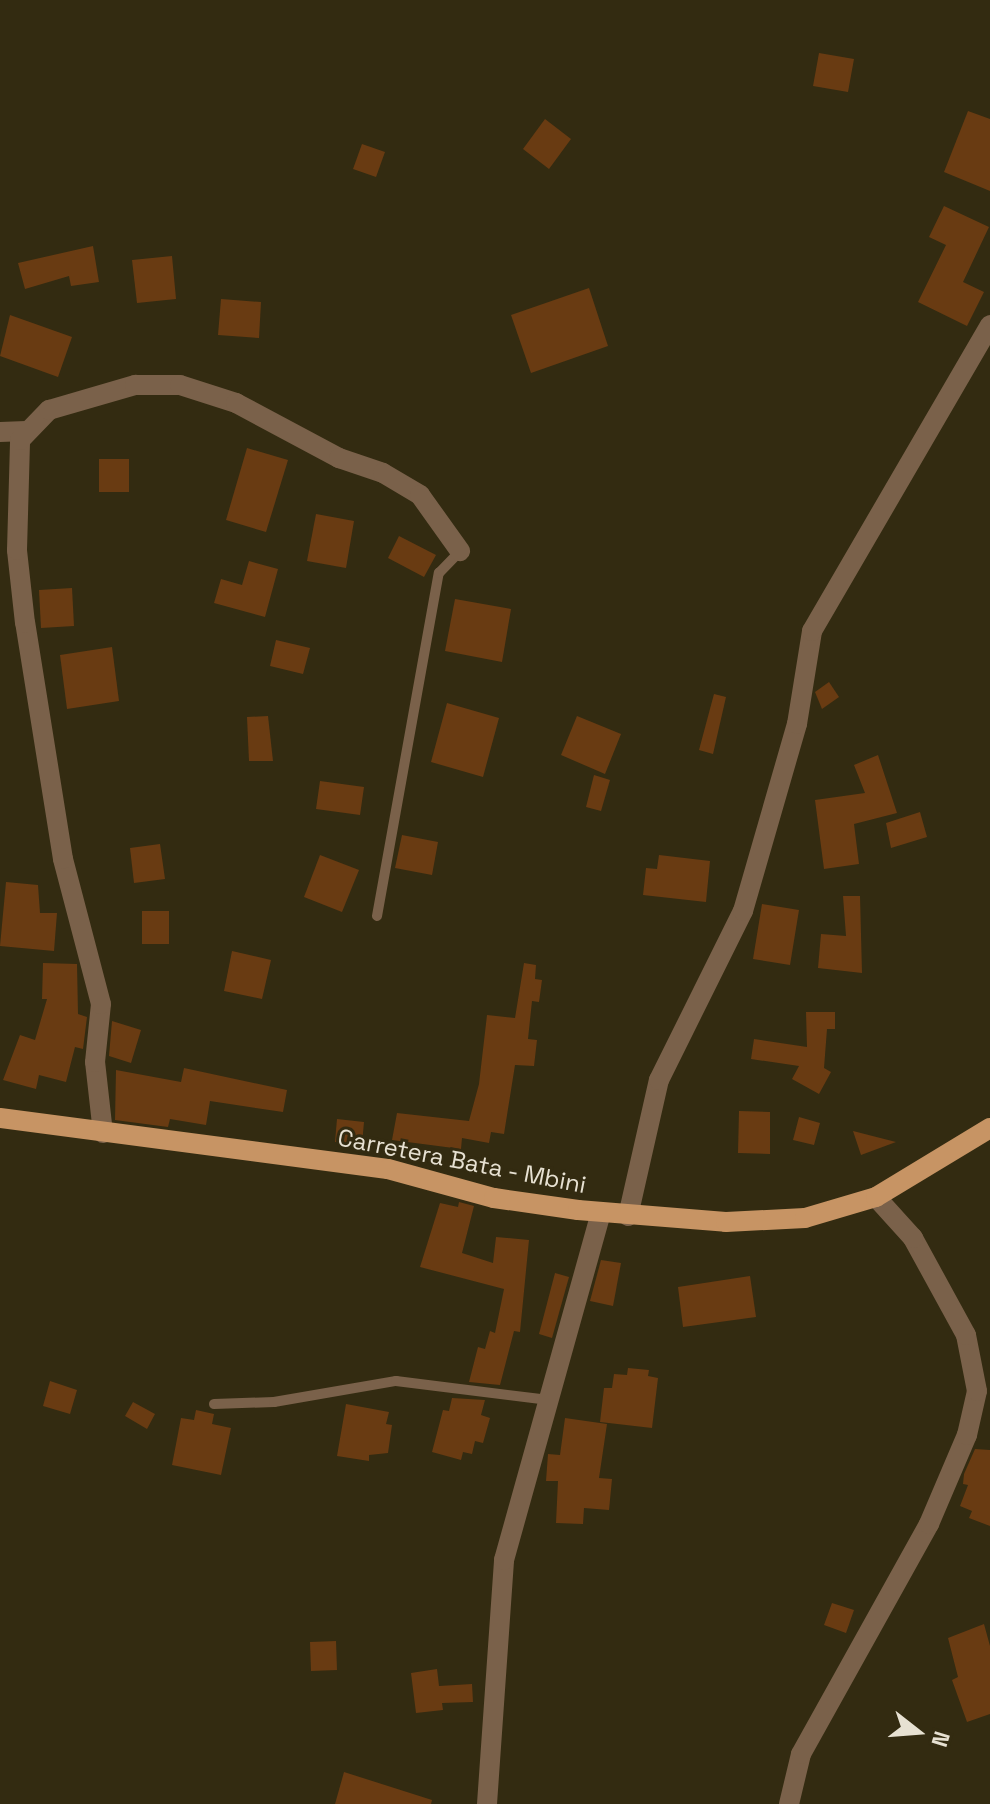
<!DOCTYPE html>
<style>
body{margin:0}
#map{position:relative;width:990px;height:1804px;overflow:hidden;background:#332b11;font-family:"Space Grotesk",sans-serif}
div>[style]{position:absolute}
[style*='--x']{left:calc(var(--x)*1px);top:calc(var(--y)*1px);width:calc(var(--w)*1px);rotate:calc(var(--a)*1deg)}
.building>*{inset:0;background:#693b12}
.lane>*{height:10px;margin:-5px;padding:0 5px;transform-origin:5px;border-radius:5px;background:#7a614a}
.street>*{height:20px;margin:-10px;padding:0 10px;transform-origin:10px;border-radius:10px;background:#7a614a}
.primary>*{height:20px;margin:-10px;padding:0 10px;transform-origin:10px;border-radius:10px;background:#c79464}
span{translate:-50% -50%;white-space:nowrap;text-align:center;line-height:1.15;-webkit-text-stroke:6px #332b11;paint-order:stroke}
.street-label{font-size:24px;color:#e7e1d2}
.north{position:absolute;left:878px;top:1692px;width:80px;height:80px;-webkit-text-stroke:6px #332b11;paint-order:stroke;rotate:107deg;font-size:22px;font-weight:700;line-height:32px;text-align:center;color:#e7e1d2}
.north::after{content:'';display:block;margin:auto;width:28px;height:36px;background:#e7e1d2;clip-path:polygon(50% 0,100% 100%,50% 72%,0 100%)}
</style>
<div id="map">
<div class="building">
<i style="clip-path:polygon(819px 53px,854px 59px,848px 92px,813px 86px)"></i>
<i style="clip-path:polygon(968px 111px,990px 119px,990px 191px,944px 172px)"></i>
<i style="clip-path:polygon(545px 119px,571px 139px,549px 169px,523px 149px)"></i>
<i style="clip-path:polygon(362px 144px,385px 152px,376px 177px,353px 169px)"></i>
<i style="clip-path:polygon(944px 206px,989px 227px,963px 282px,984px 292px,967px 326px,918px 302px,946px 245px,929px 237px)"></i>
<i style="clip-path:polygon(93px 246px,99px 282px,71px 286px,69px 276px,25px 289px,18px 263px)"></i>
<i style="clip-path:polygon(172px 256px,176px 299px,137px 303px,132px 260px)"></i>
<i style="clip-path:polygon(589px 288px,608px 346px,531px 373px,511px 315px)"></i>
<i style="clip-path:polygon(221px 299px,261px 302px,259px 338px,218px 335px)"></i>
<i style="clip-path:polygon(10px 315px,72px 337px,58px 377px,0 356px)"></i>
<i style="clip-path:polygon(247px 448px,288px 460px,266px 532px,226px 520px)"></i>
<i style="clip-path:polygon(99px 459px,129px 459px,129px 492px,99px 492px)"></i>
<i style="clip-path:polygon(316px 514px,354px 521px,346px 568px,307px 561px)"></i>
<i style="clip-path:polygon(399px 536px,436px 555px,424px 577px,388px 558px)"></i>
<i style="clip-path:polygon(249px 561px,278px 569px,265px 617px,214px 603px,221px 579px,242px 585px)"></i>
<i style="clip-path:polygon(72px 588px,74px 626px,41px 628px,39px 590px)"></i>
<i style="clip-path:polygon(455px 599px,511px 609px,502px 662px,445px 651px)"></i>
<i style="clip-path:polygon(276px 640px,310px 648px,303px 674px,270px 666px)"></i>
<i style="clip-path:polygon(112px 647px,119px 701px,67px 709px,60px 655px)"></i>
<i style="clip-path:polygon(829px 682px,839px 697px,822px 709px,815px 692px)"></i>
<i style="clip-path:polygon(714px 694px,726px 697px,713px 754px,699px 750px)"></i>
<i style="clip-path:polygon(447px 703px,499px 718px,483px 777px,431px 762px)"></i>
<i style="clip-path:polygon(268px 716px,273px 761px,249px 761px,247px 717px)"></i>
<i style="clip-path:polygon(577px 716px,621px 734px,605px 774px,561px 755px)"></i>
<i style="clip-path:polygon(878px 755px,897px 813px,854px 824px,859px 864px,824px 869px,815px 800px,865px 793px,854px 765px)"></i>
<i style="clip-path:polygon(594px 775px,610px 780px,601px 811px,586px 807px)"></i>
<i style="clip-path:polygon(320px 781px,364px 787px,360px 815px,316px 809px)"></i>
<i style="clip-path:polygon(920px 812px,927px 837px,891px 848px,886px 823px)"></i>
<i style="clip-path:polygon(402px 835px,438px 842px,432px 875px,395px 868px)"></i>
<i style="clip-path:polygon(160px 844px,165px 879px,134px 883px,130px 848px)"></i>
<i style="clip-path:polygon(320px 855px,359px 870px,342px 912px,304px 897px)"></i>
<i style="clip-path:polygon(659px 855px,710px 861px,706px 902px,643px 895px,646px 868px,657px 869px)"></i>
<i style="clip-path:polygon(6px 882px,38px 885px,40px 913px,57px 913px,54px 951px,0 946px)"></i>
<i style="clip-path:polygon(843px 896px,860px 896px,862px 973px,818px 968px,821px 934px,846px 936px)"></i>
<i style="clip-path:polygon(762px 904px,799px 910px,790px 965px,753px 959px)"></i>
<i style="clip-path:polygon(142px 911px,169px 911px,169px 944px,142px 944px)"></i>
<i style="clip-path:polygon(232px 951px,271px 960px,262px 999px,224px 991px)"></i>
<i style="clip-path:polygon(43px 963px,77px 964px,78px 1014px,87px 1017px,83px 1049px,75px 1047px,66px 1082px,39px 1075px,36px 1089px,3px 1080px,20px 1035px,35px 1040px,47px 999px,42px 999px)"></i>
<i style="clip-path:polygon(524px 963px,536px 965px,535px 979px,542px 980px,539px 1002px,532px 1001px,528px 1039px,537px 1040px,534px 1066px,515px 1065px,504px 1134px,491px 1132px,489px 1143px,462px 1138px,461px 1149px,392px 1140px,397px 1113px,469px 1121px,479px 1084px,487px 1015px,515px 1018px)"></i>
<i style="clip-path:polygon(806px 1012px,835px 1012px,835px 1029px,827px 1029px,824px 1068px,831px 1072px,819px 1094px,792px 1079px,799px 1066px,751px 1059px,754px 1039px,807px 1047px)"></i>
<i style="clip-path:polygon(112px 1021px,141px 1030px,131px 1063px,109px 1056px)"></i>
<i style="clip-path:polygon(184px 1068px,287px 1090px,283px 1112px,210px 1101px,206px 1125px,170px 1119px,168px 1127px,115px 1120px,116px 1070px,181px 1082px)"></i>
<i style="clip-path:polygon(739px 1111px,770px 1112px,770px 1154px,738px 1153px)"></i>
<i style="clip-path:polygon(799px 1117px,820px 1123px,814px 1145px,793px 1140px)"></i>
<i style="clip-path:polygon(337px 1119px,364px 1122px,362px 1144px,335px 1142px)"></i>
<i style="clip-path:polygon(853px 1131px,896px 1142px,861px 1155px)"></i>
<i style="clip-path:polygon(459px 1202px,474px 1206px,462px 1253px,493px 1263px,496px 1237px,529px 1240px,520px 1332px,514px 1331px,500px 1385px,469px 1382px,478px 1347px,485px 1349px,490px 1331px,495px 1333px,504px 1289px,420px 1267px,440px 1203px,458px 1207px)"></i>
<i style="clip-path:polygon(601px 1260px,621px 1263px,613px 1306px,590px 1301px)"></i>
<i style="clip-path:polygon(555px 1273px,569px 1277px,552px 1338px,539px 1334px)"></i>
<i style="clip-path:polygon(750px 1276px,756px 1317px,683px 1327px,678px 1287px)"></i>
<i style="clip-path:polygon(628px 1368px,649px 1370px,648px 1376px,658px 1378px,652px 1428px,600px 1422px,604px 1388px,612px 1388px,614px 1374px,627px 1375px)"></i>
<i style="clip-path:polygon(50px 1381px,77px 1390px,70px 1414px,43px 1406px)"></i>
<i style="clip-path:polygon(452px 1398px,485px 1400px,481px 1415px,490px 1418px,483px 1443px,475px 1441px,472px 1454px,463px 1452px,461px 1460px,432px 1452px,443px 1410px,449px 1411px)"></i>
<i style="clip-path:polygon(133px 1402px,155px 1414px,147px 1429px,125px 1416px)"></i>
<i style="clip-path:polygon(346px 1404px,389px 1412px,386px 1424px,392px 1425px,388px 1453px,369px 1455px,369px 1461px,337px 1456px)"></i>
<i style="clip-path:polygon(196px 1410px,214px 1414px,212px 1424px,231px 1428px,221px 1475px,172px 1465px,181px 1418px,194px 1420px)"></i>
<i style="clip-path:polygon(565px 1418px,607px 1424px,599px 1478px,612px 1479px,609px 1510px,584px 1508px,583px 1524px,556px 1523px,558px 1481px,546px 1481px,548px 1454px,560px 1455px)"></i>
<i style="clip-path:polygon(975px 1449px,990px 1450px,990px 1526px,969px 1518px,972px 1511px,960px 1506px,968px 1485px,963px 1484px,964px 1474px)"></i>
<i style="clip-path:polygon(832px 1603px,854px 1610px,846px 1633px,824px 1625px)"></i>
<i style="clip-path:polygon(984px 1624px,990px 1646px,990px 1714px,967px 1722px,952px 1680px,958px 1677px,948px 1638px)"></i>
<i style="clip-path:polygon(336px 1641px,337px 1670px,311px 1671px,310px 1642px)"></i>
<i style="clip-path:polygon(437px 1669px,439px 1686px,472px 1684px,473px 1702px,442px 1703px,443px 1710px,416px 1713px,411px 1673px)"></i>
<i style="clip-path:polygon(344px 1772px,432px 1800px,431px 1804px,335px 1804px)"></i>
</div>
<div class="lane">
<i style="--x:377;--y:916;--w:349;--a:-79.8"></i>
<i style="--x:439;--y:573;--w:30;--a:-46"></i>
<i style="--x:214;--y:1404;--w:60;--a:-1.9"></i>
<i style="--x:274;--y:1402;--w:124;--a:-9.8"></i>
<i style="--x:396;--y:1381;--w:154;--a:7.1"></i>
</div>
<div class="street">
<i style="--x:0;--y:432;--w:26;--a:-2"></i>
<i style="--x:103;--y:1133;--w:71;--a:-96.4"></i>
<i style="--x:95;--y:1062;--w:58;--a:-84.1"></i>
<i style="--x:101;--y:1004;--w:150;--a:-104.7"></i>
<i style="--x:63;--y:859;--w:239;--a:-99.1"></i>
<i style="--x:25;--y:623;--w:73;--a:-96.3"></i>
<i style="--x:17;--y:550;--w:110;--a:-88.4"></i>
<i style="--x:20;--y:440;--w:42;--a:-46"></i>
<i style="--x:49;--y:410;--w:90;--a:-16.2"></i>
<i style="--x:135;--y:385;--w:45;--a:0"></i>
<i style="--x:180;--y:385;--w:59;--a:17.8"></i>
<i style="--x:236;--y:403;--w:117;--a:28.1"></i>
<i style="--x:339;--y:458;--w:46;--a:18.8"></i>
<i style="--x:383;--y:473;--w:43;--a:30.7"></i>
<i style="--x:420;--y:495;--w:69;--a:54.5"></i>
<i style="--x:628;--y:1216;--w:139;--a:-77.2"></i>
<i style="--x:659;--y:1080;--w:189;--a:-63.6"></i>
<i style="--x:743;--y:911;--w:195;--a:-73.9"></i>
<i style="--x:797;--y:724;--w:94;--a:-80.8"></i>
<i style="--x:812;--y:631;--w:354;--a:-59.8"></i>
<i style="--x:487;--y:1804;--w:245;--a:-86"></i>
<i style="--x:504;--y:1560;--w:361;--a:-74.4"></i>
<i style="--x:789;--y:1804;--w:51;--a:-76.5"></i>
<i style="--x:801;--y:1754;--w:263;--a:-60.9"></i>
<i style="--x:929;--y:1524;--w:97;--a:-66.9"></i>
<i style="--x:967;--y:1435;--w:45;--a:-77.2"></i>
<i style="--x:977;--y:1391;--w:57;--a:-101.1"></i>
<i style="--x:966;--y:1335;--w:111;--a:-118.7"></i>
<i style="--x:913;--y:1238;--w:55;--a:-132.1"></i>
</div>
<div class="primary">
<i style="--x:0;--y:1118;--w:391;--a:7.5"></i>
<i style="--x:388;--y:1169;--w:110;--a:15.3"></i>
<i style="--x:494;--y:1198;--w:85;--a:8.1"></i>
<i style="--x:578;--y:1210;--w:148;--a:4.6"></i>
<i style="--x:726;--y:1222;--w:79;--a:-2.9"></i>
<i style="--x:805;--y:1218;--w:74;--a:-16.5"></i>
<i style="--x:876;--y:1197;--w:133;--a:-31.2"></i>
</div>
<div class="street-label">
<span style="left:462px;top:1161px;rotate:11deg">Carretera Bata - Mbini</span>
</div>
<div class="north">N</div>
</div>
